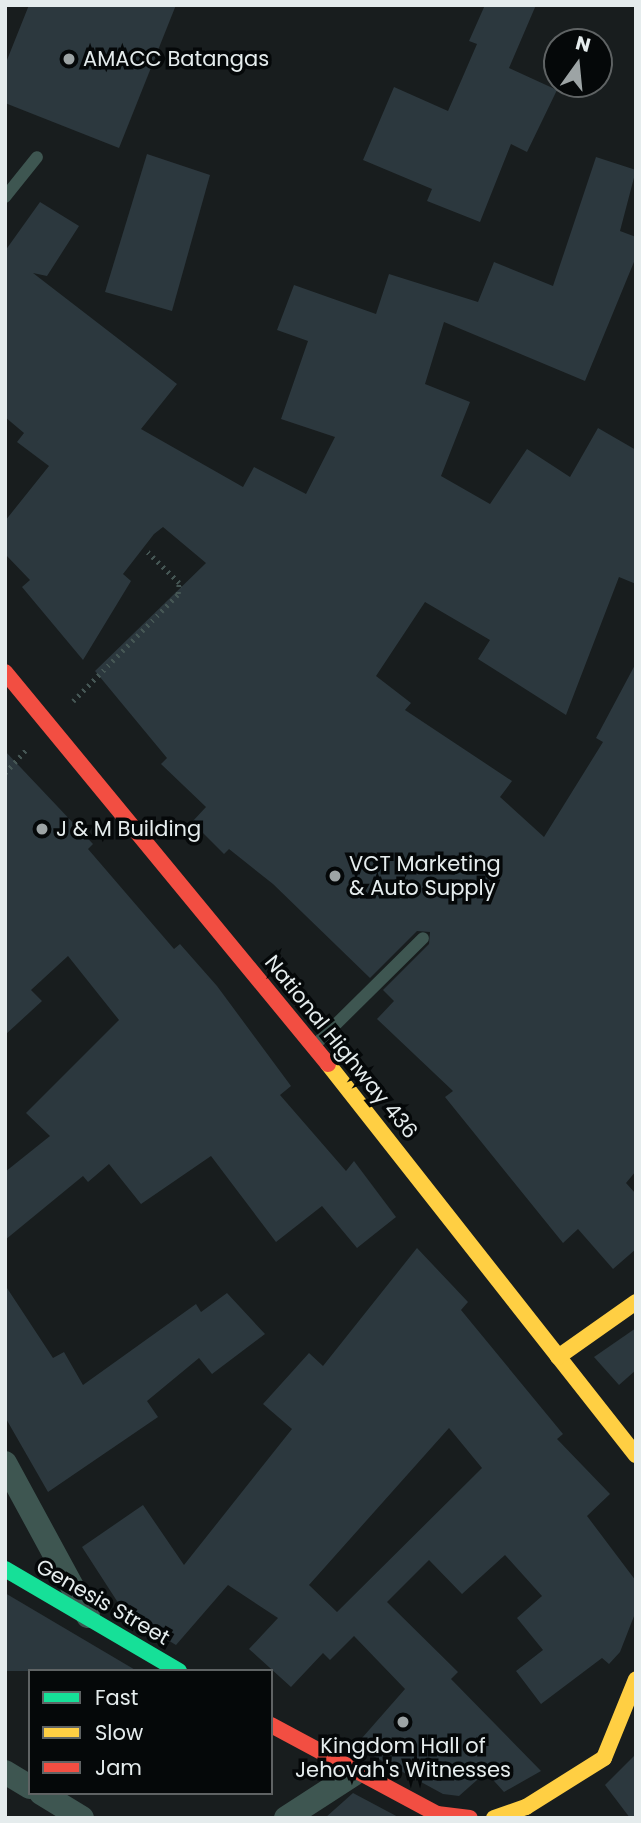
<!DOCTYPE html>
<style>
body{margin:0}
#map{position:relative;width:641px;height:1823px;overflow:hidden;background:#181d1e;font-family:Poppins,sans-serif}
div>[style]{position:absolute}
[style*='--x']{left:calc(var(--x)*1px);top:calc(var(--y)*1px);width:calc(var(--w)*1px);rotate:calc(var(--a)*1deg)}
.building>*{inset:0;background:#2c383e}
.path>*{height:4.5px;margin-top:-2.25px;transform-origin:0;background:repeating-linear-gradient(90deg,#455654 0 2px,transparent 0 7px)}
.lane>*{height:12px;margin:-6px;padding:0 6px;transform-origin:6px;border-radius:6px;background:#3e5651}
.street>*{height:24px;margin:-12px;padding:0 12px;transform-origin:12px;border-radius:12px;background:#3e5651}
.fast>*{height:16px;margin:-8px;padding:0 8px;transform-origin:8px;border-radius:8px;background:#16e098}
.slow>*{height:16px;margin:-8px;padding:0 8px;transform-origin:8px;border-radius:8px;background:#ffcf43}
.jam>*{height:16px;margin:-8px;padding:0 8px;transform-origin:8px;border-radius:8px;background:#f24e42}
.dots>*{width:19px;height:19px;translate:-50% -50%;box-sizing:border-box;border:4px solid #050809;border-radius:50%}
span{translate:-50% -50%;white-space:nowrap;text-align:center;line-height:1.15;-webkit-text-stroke:7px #050809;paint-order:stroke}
.poi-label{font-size:21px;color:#e5eced}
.left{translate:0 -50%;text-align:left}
.street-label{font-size:21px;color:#e5eced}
.frame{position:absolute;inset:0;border:7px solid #e5eced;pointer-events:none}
.legend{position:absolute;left:28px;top:1669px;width:245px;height:126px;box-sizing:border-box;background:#050809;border:2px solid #5f6364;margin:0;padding:9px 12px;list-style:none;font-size:21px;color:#e5eced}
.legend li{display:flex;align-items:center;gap:14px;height:35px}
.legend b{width:35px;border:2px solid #5f6364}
.north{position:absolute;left:543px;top:28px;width:70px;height:70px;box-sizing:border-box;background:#050809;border:2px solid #5f6364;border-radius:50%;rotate:15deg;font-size:19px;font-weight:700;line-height:28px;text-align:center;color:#e5eced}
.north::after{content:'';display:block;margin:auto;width:24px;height:32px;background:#9da4a5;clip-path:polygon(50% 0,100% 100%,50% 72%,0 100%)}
</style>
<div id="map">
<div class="building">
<i style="clip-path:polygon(29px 5px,176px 5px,119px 148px,5px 103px,5px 65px)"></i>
<i style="clip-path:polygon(485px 5px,536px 5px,509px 68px,557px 90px,527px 152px,511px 144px,480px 222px,427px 201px,432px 189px,363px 160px,394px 87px,448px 111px,477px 44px,469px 41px)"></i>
<i style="clip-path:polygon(147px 154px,210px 175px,172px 311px,105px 292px)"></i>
<i style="clip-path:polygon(596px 157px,636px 170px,620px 231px,636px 237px,636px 257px,585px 381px,444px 322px,425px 384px,470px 402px,441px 476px,490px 504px,527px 449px,570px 477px,598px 428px,636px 450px,636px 584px,619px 577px,566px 715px,478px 659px,490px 640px,425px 602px,376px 676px,411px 703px,405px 710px,512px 781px,500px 797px,544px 837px,603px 742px,596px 738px,636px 663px,636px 1171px,626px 1183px,636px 1194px,636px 1249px,613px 1269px,578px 1229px,563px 1243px,445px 1097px,453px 1091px,377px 1019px,394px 1001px,383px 990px,429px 944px,430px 932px,417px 931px,370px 978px,273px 884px,229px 849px,224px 854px,192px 822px,206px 807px,161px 764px,167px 758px,95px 671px,206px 563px,163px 527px,154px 534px,123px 574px,131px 581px,83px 660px,22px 587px,30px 580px,5px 554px,5px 521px,49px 466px,17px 442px,24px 433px,5px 417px,5px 251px,40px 202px,79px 226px,47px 276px,33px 273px,177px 384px,141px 429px,243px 487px,254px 467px,306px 494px,335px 437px,281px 419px,308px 341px,277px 330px,294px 285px,376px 314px,389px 274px,478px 302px,494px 262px,553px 286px)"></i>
<i style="clip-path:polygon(5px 751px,93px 844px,88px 849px,174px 949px,180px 944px,217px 986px,291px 1086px,280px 1095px,346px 1171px,354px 1161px,396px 1217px,357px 1248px,322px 1206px,276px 1242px,211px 1156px,141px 1204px,109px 1164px,88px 1182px,83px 1176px,5px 1240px,5px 1172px,50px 1136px,26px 1113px,119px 1020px,68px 956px,31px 990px,42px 1001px,5px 1035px)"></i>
<i style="clip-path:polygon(evenodd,417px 1248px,468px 1302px,461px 1310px,563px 1434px,557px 1439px,610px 1494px,587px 1516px,636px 1581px,636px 1611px,620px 1652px,609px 1664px,602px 1658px,541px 1704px,516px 1671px,543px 1650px,517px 1618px,542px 1596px,505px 1555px,462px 1594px,429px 1560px,387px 1602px,458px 1672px,451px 1679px,541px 1771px,504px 1792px,486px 1772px,459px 1796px,443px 1794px,355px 1746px,405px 1689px,354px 1636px,330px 1660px,323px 1653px,291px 1687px,249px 1649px,278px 1618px,228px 1585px,176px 1645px,126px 1615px,82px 1547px,143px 1505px,184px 1565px,292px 1429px,263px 1404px,309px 1353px,323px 1366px,417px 1248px,449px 1428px,482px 1468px,337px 1612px,309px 1585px,449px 1428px)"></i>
<i style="clip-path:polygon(5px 1285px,53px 1358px,64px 1352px,83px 1385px,196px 1304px,201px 1312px,227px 1293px,265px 1334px,212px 1374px,199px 1358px,147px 1401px,158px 1417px,48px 1492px,5px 1417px)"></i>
<i style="clip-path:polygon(636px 1328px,636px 1370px,619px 1385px,594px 1357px)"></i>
<i style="clip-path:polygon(5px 1593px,137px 1671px,5px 1671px)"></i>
<i style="clip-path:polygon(636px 1754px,636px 1818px,630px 1818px,605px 1785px)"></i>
<i style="clip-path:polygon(353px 1793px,400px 1818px,325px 1818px)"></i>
</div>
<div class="path">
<i style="--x:73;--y:701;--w:150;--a:-45.5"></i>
<i style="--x:178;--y:594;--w:11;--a:-85"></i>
<i style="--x:179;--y:583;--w:49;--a:-135.8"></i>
<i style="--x:5;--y:773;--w:31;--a:-48"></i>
</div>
<div class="lane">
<i style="--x:5;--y:197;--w:51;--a:-51.3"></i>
<i style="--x:317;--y:1043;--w:149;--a:-44.7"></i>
</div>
<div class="street">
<i style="--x:5;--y:1463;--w:174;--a:61.5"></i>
<i style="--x:5;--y:1772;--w:29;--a:31"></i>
<i style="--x:41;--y:1793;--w:48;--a:31.4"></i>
<i style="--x:286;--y:1818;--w:81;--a:-32.9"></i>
</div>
<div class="fast">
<i style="--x:5;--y:1569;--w:202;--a:30.4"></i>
</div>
<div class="slow">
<i style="--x:328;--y:1064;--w:498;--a:51.8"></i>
<i style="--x:558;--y:1357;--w:95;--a:-35.2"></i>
<i style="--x:494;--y:1818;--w:34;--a:-19"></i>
<i style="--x:526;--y:1807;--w:92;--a:-32.1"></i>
<i style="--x:604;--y:1758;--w:85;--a:-67.9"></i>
</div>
<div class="jam">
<i style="--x:5;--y:672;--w:508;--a:50.51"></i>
<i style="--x:271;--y:1725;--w:188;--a:28.2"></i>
<i style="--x:437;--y:1814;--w:33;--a:7"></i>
</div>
<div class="dots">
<i style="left:69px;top:59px;background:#9da4a5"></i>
<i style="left:42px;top:829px;background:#9da4a5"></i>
<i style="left:335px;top:876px;background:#9da4a5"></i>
<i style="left:403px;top:1722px;background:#9da4a5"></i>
</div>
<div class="poi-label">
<span class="left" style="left:83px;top:59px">AMACC Batangas</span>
<span class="left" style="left:56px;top:829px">J &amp; M Building</span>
<span class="left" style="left:349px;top:876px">VCT Marketing<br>&amp; Auto Supply</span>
<span style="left:403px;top:1758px">Kingdom Hall of<br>Jehovah's Witnesses</span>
</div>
<div class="street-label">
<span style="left:341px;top:1047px;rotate:51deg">National Highway 436</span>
<span style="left:103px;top:1602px;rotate:30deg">Genesis Street</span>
</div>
<div class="frame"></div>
<ul class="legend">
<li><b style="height:9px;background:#16e098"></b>Fast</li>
<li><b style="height:9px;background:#ffcf43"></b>Slow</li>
<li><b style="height:9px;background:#f24e42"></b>Jam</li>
</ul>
<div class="north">N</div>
</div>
